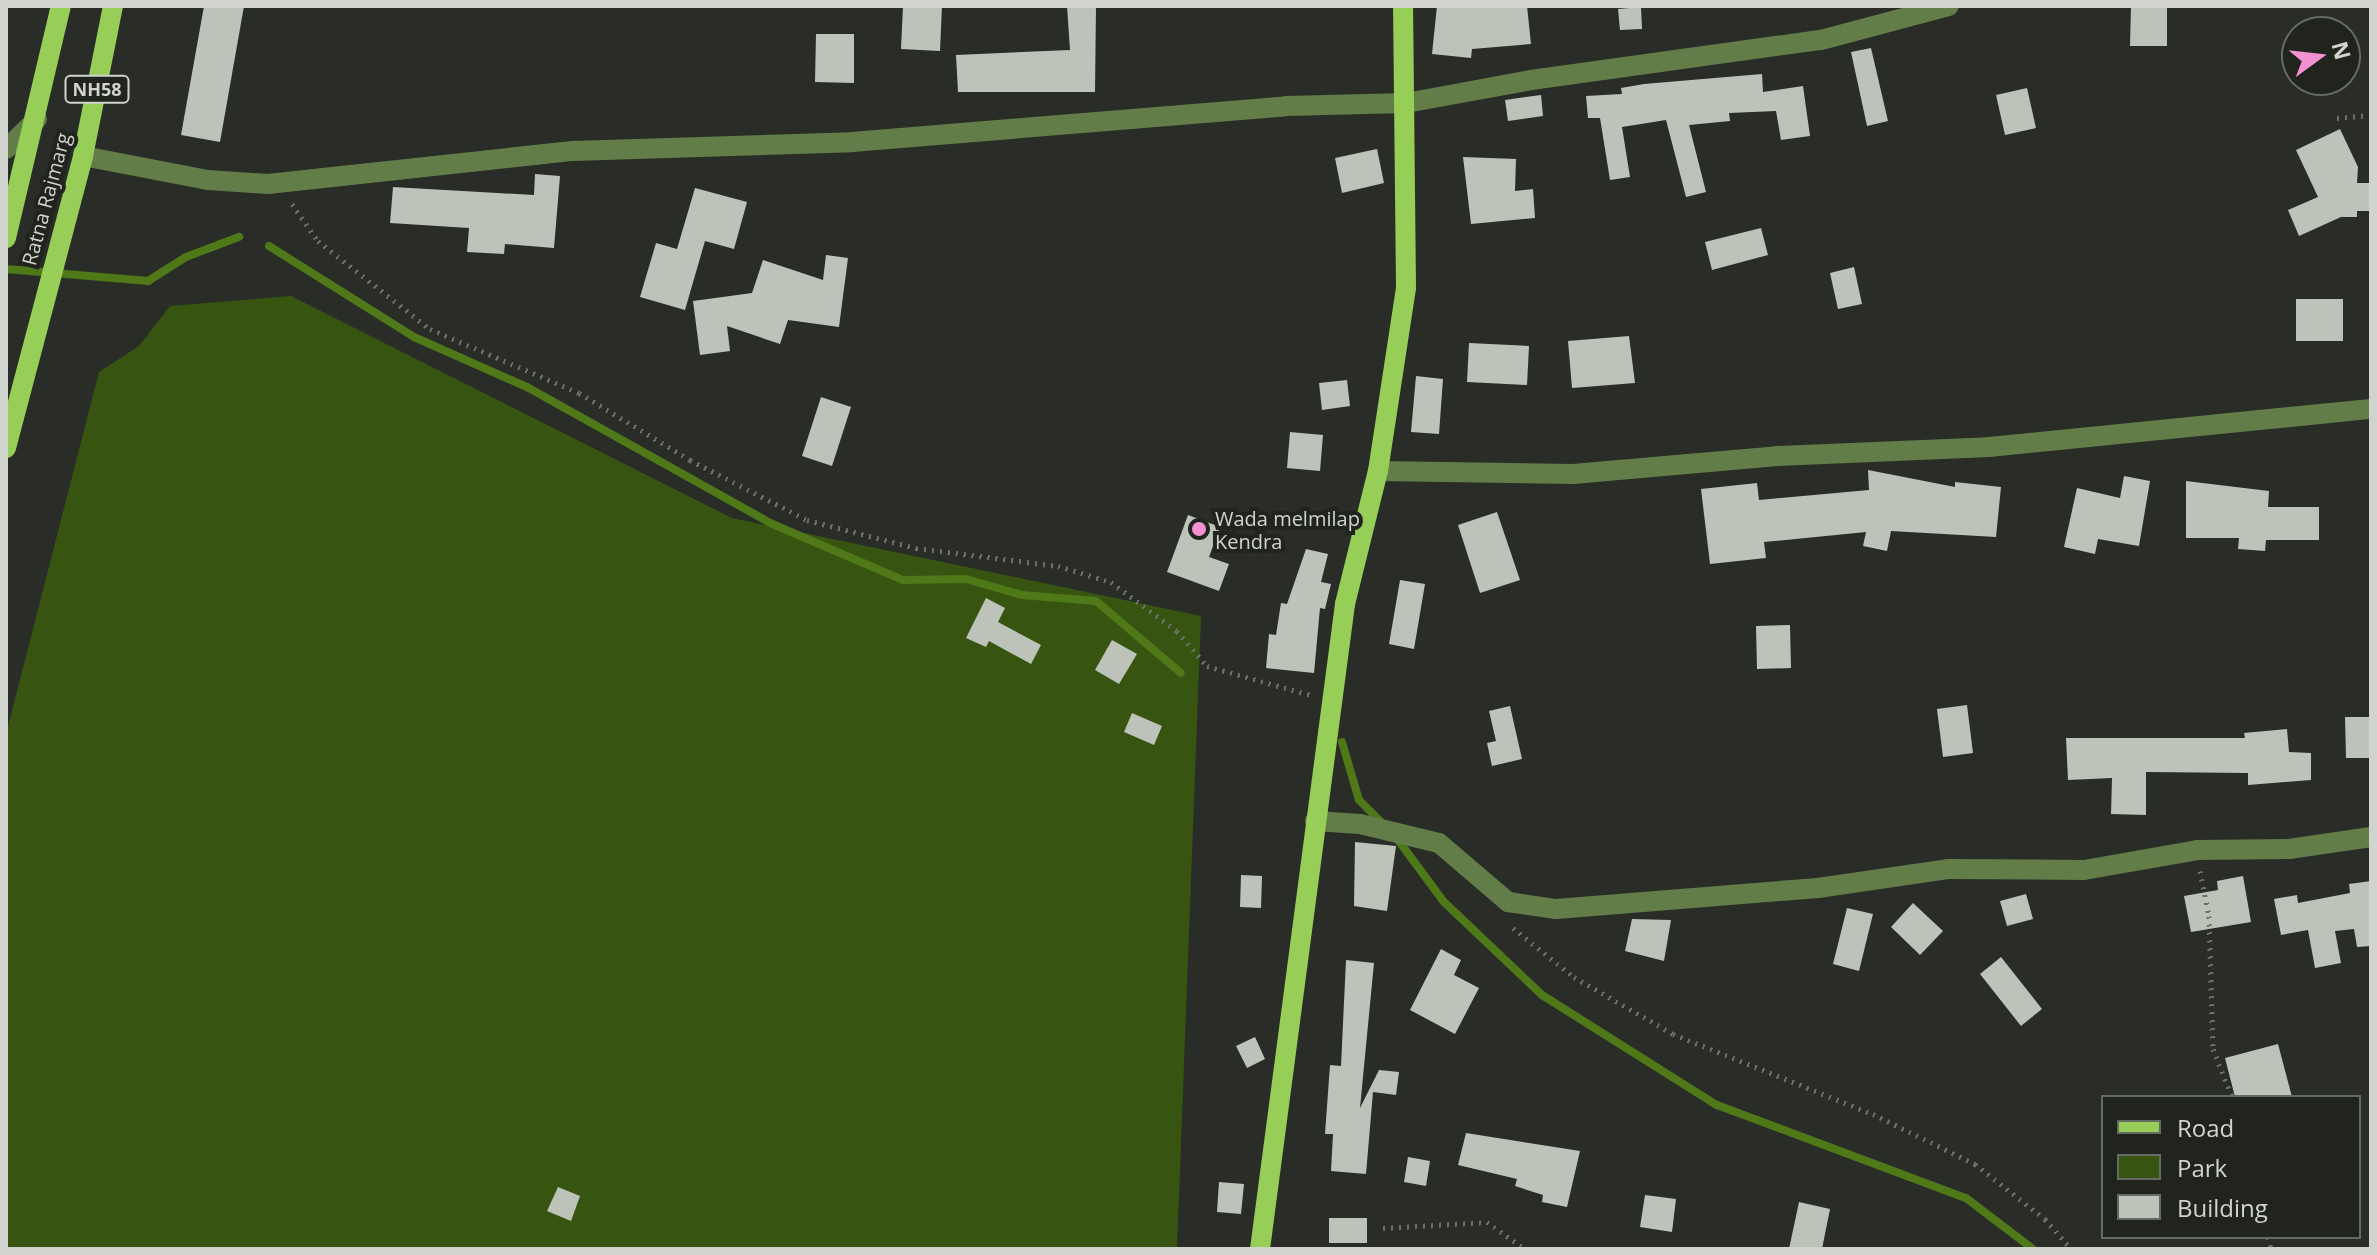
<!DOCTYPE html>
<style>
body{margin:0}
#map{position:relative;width:2377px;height:1255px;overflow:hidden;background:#2a2d27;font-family:"Open Sans",sans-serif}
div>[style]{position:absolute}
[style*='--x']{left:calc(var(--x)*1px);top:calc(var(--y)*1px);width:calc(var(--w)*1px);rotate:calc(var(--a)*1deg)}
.green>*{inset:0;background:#375510}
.stream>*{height:8px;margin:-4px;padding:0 4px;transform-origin:4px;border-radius:4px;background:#4f7819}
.building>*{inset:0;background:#bec3ba}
.path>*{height:5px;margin-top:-2.5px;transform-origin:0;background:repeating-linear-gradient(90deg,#6c6f6a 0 2px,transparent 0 8px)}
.minor>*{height:20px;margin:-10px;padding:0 10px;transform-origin:10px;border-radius:10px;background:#627d47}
.major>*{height:20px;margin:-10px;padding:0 10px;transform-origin:10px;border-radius:10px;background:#96ce58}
.dots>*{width:22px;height:22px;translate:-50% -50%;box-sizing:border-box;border:4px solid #20241d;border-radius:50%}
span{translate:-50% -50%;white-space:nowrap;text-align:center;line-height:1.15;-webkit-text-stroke:8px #20241d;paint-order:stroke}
.shield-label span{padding:2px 6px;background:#20241d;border:2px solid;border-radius:6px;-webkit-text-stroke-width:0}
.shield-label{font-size:18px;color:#d0d3ce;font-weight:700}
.street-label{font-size:20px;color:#d0d3ce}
.poi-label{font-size:20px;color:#d0d3ce}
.left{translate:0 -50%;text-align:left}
.frame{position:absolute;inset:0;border:8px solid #d0d3ce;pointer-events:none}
.legend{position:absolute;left:2101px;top:1095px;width:260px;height:144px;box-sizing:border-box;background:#20241d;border:2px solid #666a64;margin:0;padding:10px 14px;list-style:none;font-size:24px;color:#d0d3ce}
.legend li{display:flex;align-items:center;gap:16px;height:40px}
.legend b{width:40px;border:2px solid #666a64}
.north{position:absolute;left:2281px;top:16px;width:80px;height:80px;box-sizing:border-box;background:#20241d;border:2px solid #666a64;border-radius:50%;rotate:75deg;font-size:22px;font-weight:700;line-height:32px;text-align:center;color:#d0d3ce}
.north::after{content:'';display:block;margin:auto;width:28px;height:36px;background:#f491d3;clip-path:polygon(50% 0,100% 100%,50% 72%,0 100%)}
</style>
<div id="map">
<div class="green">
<i style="clip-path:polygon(291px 296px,732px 518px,1201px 616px,1177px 1249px,6px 1249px,6px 734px,99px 372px,139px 346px,170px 306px)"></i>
</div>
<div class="stream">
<i style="--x:269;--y:246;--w:171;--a:32.1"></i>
<i style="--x:414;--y:337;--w:124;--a:23.9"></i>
<i style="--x:527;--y:387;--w:278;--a:29.2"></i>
<i style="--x:770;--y:523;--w:145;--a:23.2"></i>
<i style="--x:903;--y:580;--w:63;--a:-0.9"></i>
<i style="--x:966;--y:579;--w:58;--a:15.9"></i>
<i style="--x:1022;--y:595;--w:74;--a:4.6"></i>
<i style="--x:1096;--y:601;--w:111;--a:40.3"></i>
<i style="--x:6;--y:269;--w:143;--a:4.8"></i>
<i style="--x:148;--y:281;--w:45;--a:-32.3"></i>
<i style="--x:186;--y:257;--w:57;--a:-20.7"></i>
<i style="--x:1342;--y:742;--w:60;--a:73.7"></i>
<i style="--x:1359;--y:800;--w:33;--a:45"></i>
<i style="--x:1395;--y:836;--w:82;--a:53.4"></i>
<i style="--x:1444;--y:902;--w:135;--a:43.5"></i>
<i style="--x:1542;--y:995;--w:207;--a:32.2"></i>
<i style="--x:1717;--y:1105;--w:266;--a:20.5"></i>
<i style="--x:1966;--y:1198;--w:84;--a:37.3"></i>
</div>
<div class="building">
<i style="clip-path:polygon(204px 6px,244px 6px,220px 142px,181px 135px)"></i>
<i style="clip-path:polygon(903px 6px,942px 6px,940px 51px,901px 49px)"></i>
<i style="clip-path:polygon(1067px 6px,1096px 6px,1095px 92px,958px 92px,956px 55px,1070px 50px)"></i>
<i style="clip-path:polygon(1437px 6px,1527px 6px,1531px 44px,1472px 49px,1471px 58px,1432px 54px)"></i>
<i style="clip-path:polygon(2131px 6px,2167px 6px,2167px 46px,2130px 46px)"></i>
<i style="clip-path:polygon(1641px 7px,1642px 29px,1620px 30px,1618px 9px)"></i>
<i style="clip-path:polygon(816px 34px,854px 34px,854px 83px,815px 82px)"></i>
<i style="clip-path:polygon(1871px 48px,1888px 121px,1867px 126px,1851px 52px)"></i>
<i style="clip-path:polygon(1762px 74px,1763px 92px,1803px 86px,1810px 136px,1781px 140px,1776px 111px,1729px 113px,1730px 121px,1689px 125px,1706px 192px,1686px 197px,1666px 120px,1622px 127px,1630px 177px,1610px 180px,1600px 118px,1588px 118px,1586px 96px,1622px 94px,1621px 88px,1644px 84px)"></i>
<i style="clip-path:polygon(2027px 88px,2036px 128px,2005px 135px,1996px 95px)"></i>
<i style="clip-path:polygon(1541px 95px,1543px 116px,1508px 121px,1505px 100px)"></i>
<i style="clip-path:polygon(2340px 129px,2358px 167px,2357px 183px,2371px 183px,2371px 211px,2357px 211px,2357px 217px,2341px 217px,2299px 236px,2288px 210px,2318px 197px,2296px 150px)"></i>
<i style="clip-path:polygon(1377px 149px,1384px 183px,1342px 193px,1335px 158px)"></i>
<i style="clip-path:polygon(1463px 157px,1516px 159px,1515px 191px,1533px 189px,1535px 218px,1471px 224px)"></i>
<i style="clip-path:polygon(535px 174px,560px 176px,554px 248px,505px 244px,504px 254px,467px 252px,469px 228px,390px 223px,393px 187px,534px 195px)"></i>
<i style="clip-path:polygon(695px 188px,747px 202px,734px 249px,705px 241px,685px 310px,640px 297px,656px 243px,677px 249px)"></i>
<i style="clip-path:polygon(1761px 228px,1768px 255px,1712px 270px,1705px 242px)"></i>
<i style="clip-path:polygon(826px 255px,848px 258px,839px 327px,788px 320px,780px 344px,727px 326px,730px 351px,700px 355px,693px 301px,752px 293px,763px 260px,823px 280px)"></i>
<i style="clip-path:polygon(1854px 267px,1862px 304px,1838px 309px,1830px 273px)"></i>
<i style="clip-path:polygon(2296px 299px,2343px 299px,2343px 341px,2296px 341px)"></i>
<i style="clip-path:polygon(1629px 336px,1635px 383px,1572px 388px,1568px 341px)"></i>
<i style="clip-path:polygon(1469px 343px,1529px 346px,1527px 385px,1467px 382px)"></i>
<i style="clip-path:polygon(1416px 376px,1443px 379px,1439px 434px,1411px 432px)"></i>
<i style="clip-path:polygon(1347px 380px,1350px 406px,1322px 410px,1319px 383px)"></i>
<i style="clip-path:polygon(821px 397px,851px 407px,832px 466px,802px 456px)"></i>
<i style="clip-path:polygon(1290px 432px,1323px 435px,1320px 471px,1287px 468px)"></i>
<i style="clip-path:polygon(1868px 470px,1955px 487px,1955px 482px,2001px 487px,1996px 537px,1891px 531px,1887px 551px,1863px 546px,1866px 532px,1764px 542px,1766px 558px,1710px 564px,1701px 489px,1757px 483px,1759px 500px,1869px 490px)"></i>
<i style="clip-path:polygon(2124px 476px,2150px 481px,2139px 546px,2098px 539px,2095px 554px,2064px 547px,2077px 488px,2120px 498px)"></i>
<i style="clip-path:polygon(2186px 481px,2269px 491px,2268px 507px,2319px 507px,2319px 540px,2266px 540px,2265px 551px,2238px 549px,2239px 538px,2186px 538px)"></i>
<i style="clip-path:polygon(1497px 512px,1520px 580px,1480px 593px,1458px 525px)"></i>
<i style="clip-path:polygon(1188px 515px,1220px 527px,1209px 557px,1229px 564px,1219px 591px,1167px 572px)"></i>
<i style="clip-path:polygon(1306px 549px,1328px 554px,1321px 582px,1331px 584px,1325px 609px,1320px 608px,1314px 673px,1266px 668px,1269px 634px,1276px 635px,1281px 603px,1287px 604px)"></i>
<i style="clip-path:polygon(1400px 580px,1425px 584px,1414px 649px,1389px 644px)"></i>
<i style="clip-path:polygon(986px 598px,1005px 608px,998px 622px,1041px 645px,1031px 664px,989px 641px,986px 647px,966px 638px)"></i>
<i style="clip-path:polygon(1790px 625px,1791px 668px,1757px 669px,1756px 626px)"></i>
<i style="clip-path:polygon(1112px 640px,1137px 654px,1119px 684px,1095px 670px)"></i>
<i style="clip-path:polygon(1967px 705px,1973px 753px,1943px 757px,1937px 709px)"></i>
<i style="clip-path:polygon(1510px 706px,1522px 759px,1492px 766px,1487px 743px,1496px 741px,1489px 711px)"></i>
<i style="clip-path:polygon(1132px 713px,1162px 726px,1154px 745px,1124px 732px)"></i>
<i style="clip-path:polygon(2345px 717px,2371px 717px,2371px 758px,2346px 758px)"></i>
<i style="clip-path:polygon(2287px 729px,2289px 752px,2311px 753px,2311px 780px,2248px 785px,2248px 773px,2146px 772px,2146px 815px,2111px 814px,2112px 778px,2068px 780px,2066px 738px,2245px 738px,2244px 733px)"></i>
<i style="clip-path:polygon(1355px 842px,1396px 846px,1387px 911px,1354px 906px)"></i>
<i style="clip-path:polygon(1241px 875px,1262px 876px,1261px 908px,1240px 907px)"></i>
<i style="clip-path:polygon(2243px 876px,2251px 922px,2191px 932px,2184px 896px,2218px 890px,2217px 881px)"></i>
<i style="clip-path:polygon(2371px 881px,2371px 946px,2357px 947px,2354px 929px,2335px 931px,2341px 963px,2315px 968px,2308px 930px,2281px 935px,2274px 899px,2297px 895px,2298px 903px,2350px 893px,2349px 884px)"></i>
<i style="clip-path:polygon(2026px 894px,2033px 919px,2007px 926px,2000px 901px)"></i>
<i style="clip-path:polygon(1913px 903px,1943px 931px,1920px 955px,1891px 927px)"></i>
<i style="clip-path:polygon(1847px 908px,1873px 914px,1859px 971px,1833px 964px)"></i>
<i style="clip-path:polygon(1632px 919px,1671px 920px,1664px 961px,1625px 951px)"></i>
<i style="clip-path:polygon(1441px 949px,1461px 960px,1454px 975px,1479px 988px,1455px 1034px,1410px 1010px)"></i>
<i style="clip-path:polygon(2001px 957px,2042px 1009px,2021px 1026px,1980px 974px)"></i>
<i style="clip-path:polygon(1346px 960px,1374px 963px,1360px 1108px,1379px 1070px,1399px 1072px,1396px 1095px,1373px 1092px,1366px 1174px,1331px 1171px,1333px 1134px,1325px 1134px,1330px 1065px,1341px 1066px)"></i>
<i style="clip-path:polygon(1255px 1037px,1265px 1059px,1247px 1068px,1236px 1046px)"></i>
<i style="clip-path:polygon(2278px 1044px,2292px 1097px,2235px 1097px,2225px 1058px)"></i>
<i style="clip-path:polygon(1466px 1133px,1580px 1151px,1567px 1207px,1542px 1202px,1543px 1195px,1515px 1186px,1517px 1179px,1458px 1165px)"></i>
<i style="clip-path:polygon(1408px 1157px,1430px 1161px,1426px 1186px,1404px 1182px)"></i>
<i style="clip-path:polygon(1219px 1182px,1244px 1184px,1241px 1214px,1217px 1212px)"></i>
<i style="clip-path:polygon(558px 1187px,580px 1196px,571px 1221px,547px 1211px)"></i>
<i style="clip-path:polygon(1645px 1195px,1676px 1199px,1672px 1232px,1640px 1227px)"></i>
<i style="clip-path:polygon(1799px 1202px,1830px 1209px,1822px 1249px,1789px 1249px)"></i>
<i style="clip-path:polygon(1329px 1218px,1367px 1218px,1367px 1243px,1329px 1243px)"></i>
</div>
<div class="path">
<i style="--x:2337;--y:118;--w:34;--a:-5"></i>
<i style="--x:292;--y:204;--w:45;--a:54.9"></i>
<i style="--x:318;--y:241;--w:142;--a:38.2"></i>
<i style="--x:430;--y:329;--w:162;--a:23.2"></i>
<i style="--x:579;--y:393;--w:130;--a:31.1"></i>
<i style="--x:690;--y:460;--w:131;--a:27.1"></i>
<i style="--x:807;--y:520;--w:113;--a:14.4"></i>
<i style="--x:916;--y:548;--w:143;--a:7.2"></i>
<i style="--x:1058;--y:566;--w:55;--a:16.8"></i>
<i style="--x:1111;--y:582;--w:82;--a:36.6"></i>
<i style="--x:1177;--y:631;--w:46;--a:49.4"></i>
<i style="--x:1207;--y:666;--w:107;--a:15.7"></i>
<i style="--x:2200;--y:871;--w:46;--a:78.7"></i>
<i style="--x:2209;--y:916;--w:133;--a:88.3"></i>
<i style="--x:2213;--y:1049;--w:52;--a:68.4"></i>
<i style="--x:1513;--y:928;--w:78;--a:38.8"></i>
<i style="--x:1574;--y:977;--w:114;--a:29.9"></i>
<i style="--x:1673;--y:1034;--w:215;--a:21.8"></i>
<i style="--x:1873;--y:1114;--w:114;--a:26.1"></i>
<i style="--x:1975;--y:1164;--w:89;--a:38.2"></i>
<i style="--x:2045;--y:1219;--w:40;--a:49"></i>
<i style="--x:1383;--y:1228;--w:104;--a:-3.3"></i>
<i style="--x:1487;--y:1222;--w:47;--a:35.4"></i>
<i style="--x:2268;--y:1237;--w:12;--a:76"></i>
</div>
<div class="minor">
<i style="--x:6;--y:149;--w:43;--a:-44.1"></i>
<i style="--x:83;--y:156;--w:127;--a:10.9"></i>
<i style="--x:208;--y:180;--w:60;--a:3.8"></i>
<i style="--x:268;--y:184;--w:307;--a:-6.2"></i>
<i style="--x:573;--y:151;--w:279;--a:-1.8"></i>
<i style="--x:852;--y:142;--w:435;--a:-4.7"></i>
<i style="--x:1286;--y:106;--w:120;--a:-1.4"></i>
<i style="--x:1406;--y:103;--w:127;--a:-10.4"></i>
<i style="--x:1531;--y:80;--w:293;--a:-7.9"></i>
<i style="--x:1821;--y:40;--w:132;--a:-14.9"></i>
<i style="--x:1378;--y:471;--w:195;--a:0.9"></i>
<i style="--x:1573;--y:474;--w:205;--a:-5"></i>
<i style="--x:1777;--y:456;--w:212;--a:-2.4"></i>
<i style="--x:1989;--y:447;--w:384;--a:-5.7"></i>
<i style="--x:1315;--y:821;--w:45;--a:3.8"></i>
<i style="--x:1360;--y:824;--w:81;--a:13.5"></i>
<i style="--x:1439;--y:843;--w:91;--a:40.5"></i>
<i style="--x:1508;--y:902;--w:49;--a:8.3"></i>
<i style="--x:1556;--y:909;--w:263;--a:-4.6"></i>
<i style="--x:1818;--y:888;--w:131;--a:-8.3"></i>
<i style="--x:1948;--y:869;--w:136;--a:0.4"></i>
<i style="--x:2084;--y:870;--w:115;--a:-10"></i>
<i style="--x:2197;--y:850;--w:92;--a:-0.6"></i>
<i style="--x:2289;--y:849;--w:83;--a:-8.3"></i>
</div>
<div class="major">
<i style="--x:6;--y:238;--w:238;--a:-76.7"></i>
<i style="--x:6;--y:448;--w:302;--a:-75.2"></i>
<i style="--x:83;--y:156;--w:153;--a:-78.7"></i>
<i style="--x:1260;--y:1249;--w:651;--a:-82.49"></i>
<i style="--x:1345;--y:604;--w:137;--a:-76.1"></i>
<i style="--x:1378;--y:471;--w:186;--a:-81.3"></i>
<i style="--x:1406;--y:287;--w:281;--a:-90.6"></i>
</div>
<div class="dots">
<i style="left:1199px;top:529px;background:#f491d3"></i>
</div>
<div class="shield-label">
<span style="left:97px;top:89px">NH58</span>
</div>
<div class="street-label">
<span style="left:46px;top:199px;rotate:-75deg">Ratna Rajmarg</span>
</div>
<div class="poi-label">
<span class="left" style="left:1215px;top:530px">Wada melmilap<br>Kendra</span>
</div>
<div class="frame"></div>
<ul class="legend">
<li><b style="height:10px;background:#96ce58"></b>Road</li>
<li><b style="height:22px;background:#375510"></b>Park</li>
<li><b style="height:22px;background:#bec3ba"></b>Building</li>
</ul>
<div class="north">N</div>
</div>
